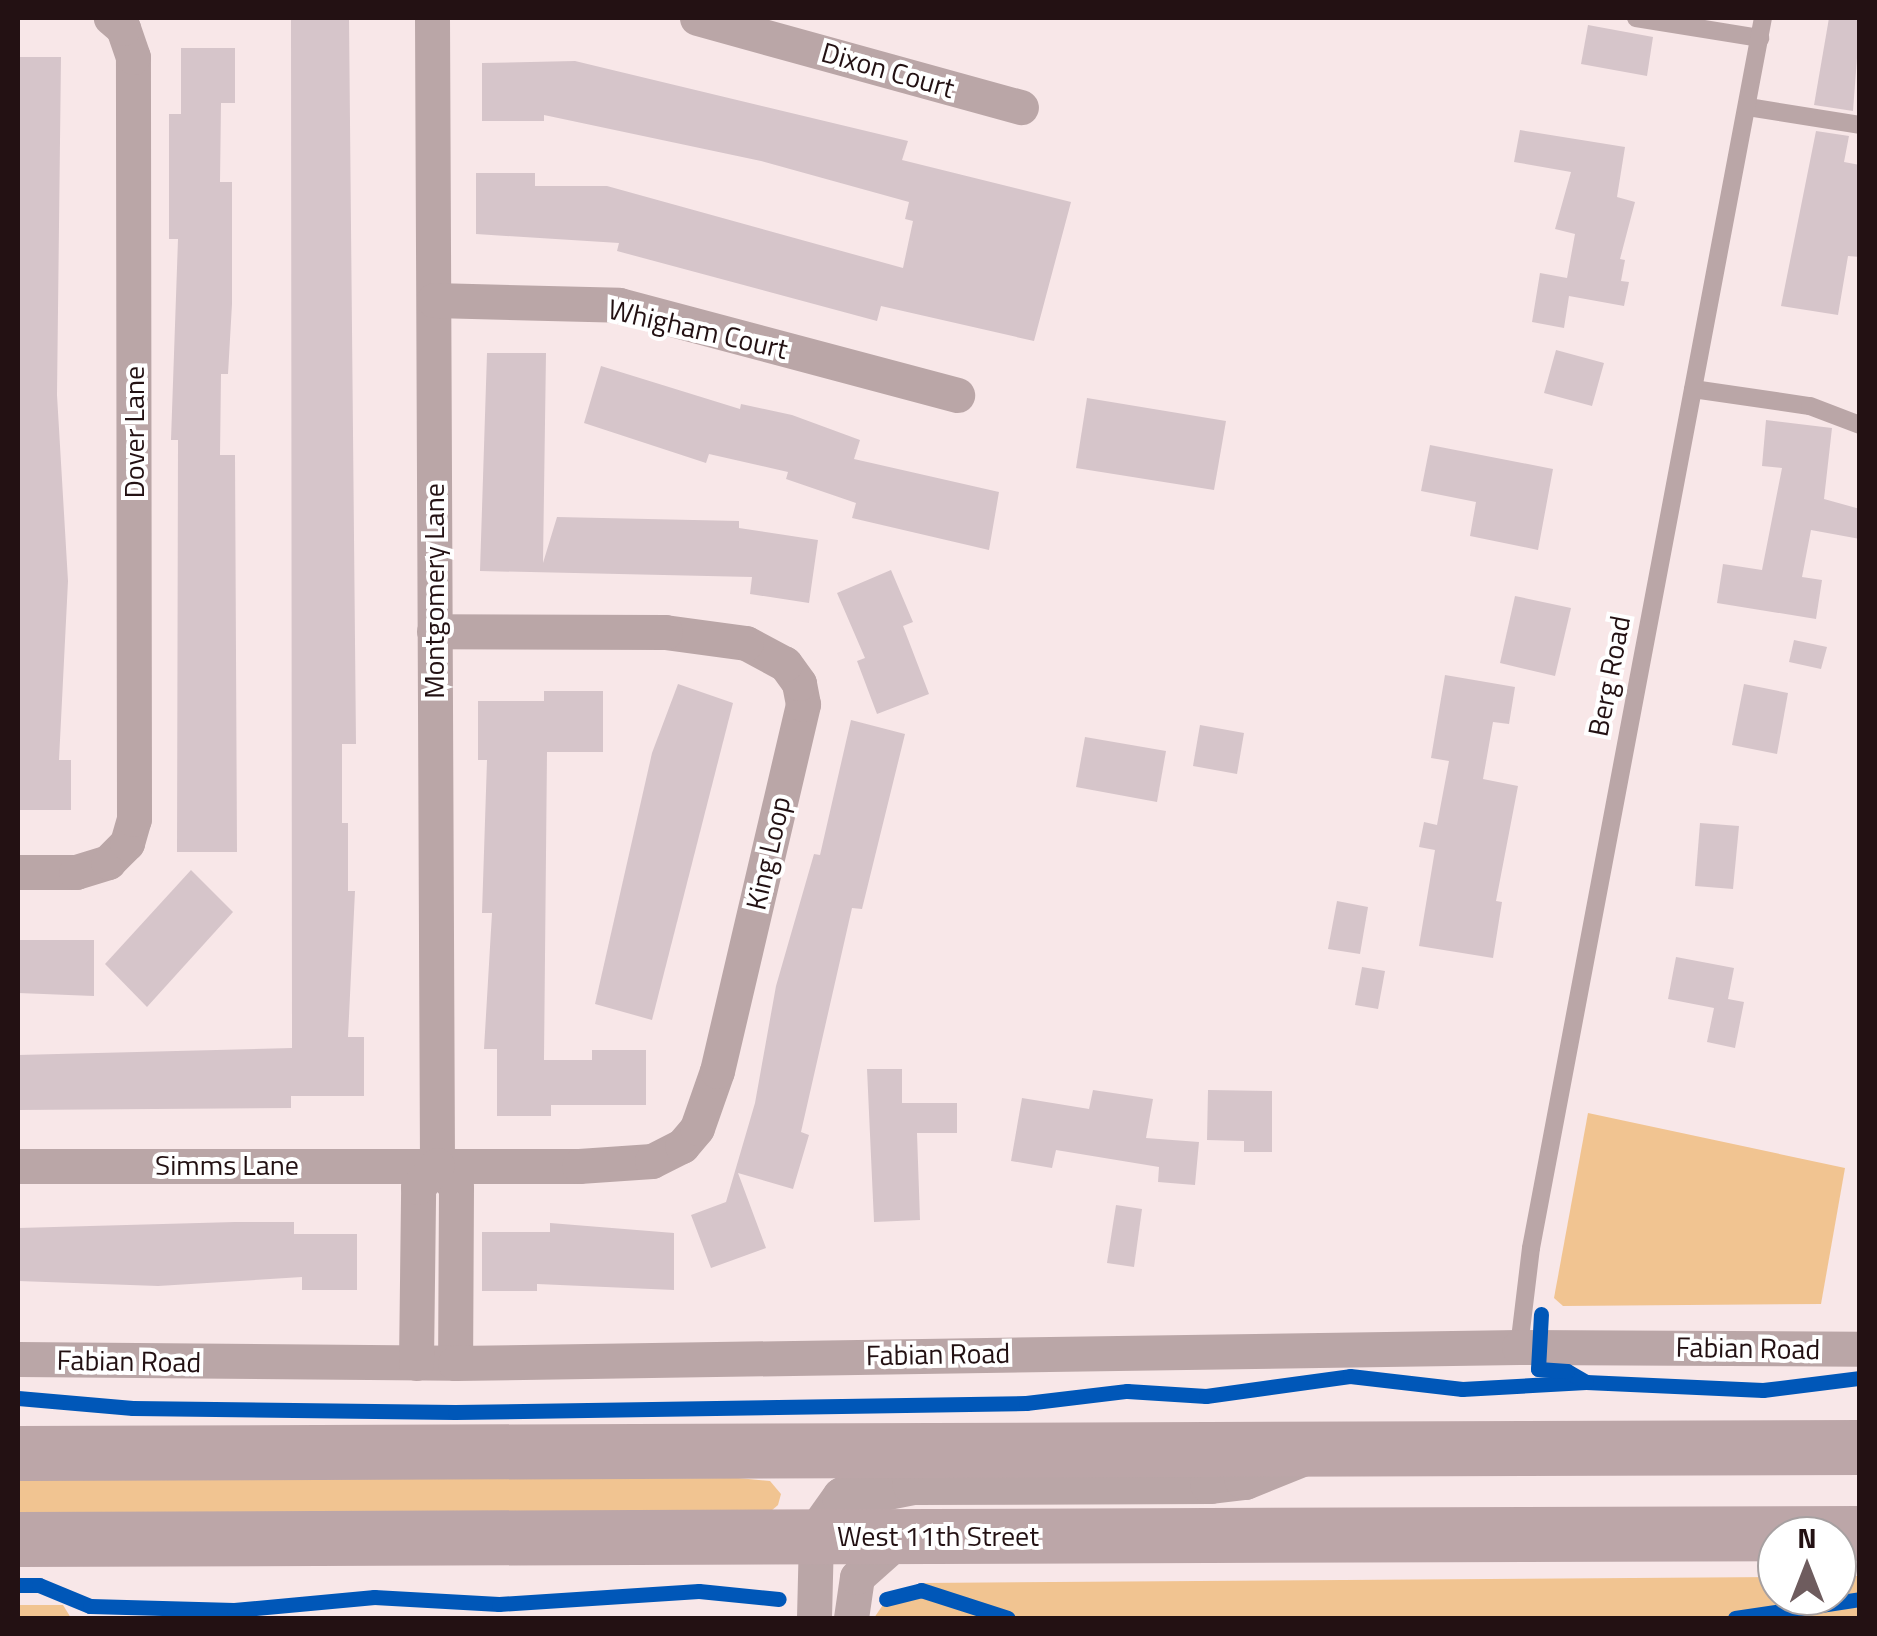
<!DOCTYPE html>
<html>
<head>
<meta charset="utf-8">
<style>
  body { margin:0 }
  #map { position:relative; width:1877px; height:1636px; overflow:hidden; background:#f8e7e8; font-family:"Titillium Web",sans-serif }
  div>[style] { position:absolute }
  .green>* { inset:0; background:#f1c491 }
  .building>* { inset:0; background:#d6c5ca }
  .service>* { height:18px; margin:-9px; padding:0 9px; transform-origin:9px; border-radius:9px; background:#baa6a7 }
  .minor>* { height:35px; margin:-17.5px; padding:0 17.5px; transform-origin:17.5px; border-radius:17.5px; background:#baa6a7 }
  .tertiary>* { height:42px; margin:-21px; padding:0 21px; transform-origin:21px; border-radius:21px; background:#baa6a7 }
  .primary>* { height:55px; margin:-27.5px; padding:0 27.5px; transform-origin:27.5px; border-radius:27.5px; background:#bca6a8 }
  .cycleway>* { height:15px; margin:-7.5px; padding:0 7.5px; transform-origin:7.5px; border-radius:7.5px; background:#0057b8 }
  span { translate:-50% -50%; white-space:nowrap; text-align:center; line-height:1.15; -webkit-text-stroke:8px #fff; paint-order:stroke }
  .street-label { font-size:28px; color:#231113 }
  .frame { position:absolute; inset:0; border:20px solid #231113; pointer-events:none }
  .north { position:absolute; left:1757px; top:1516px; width:100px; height:100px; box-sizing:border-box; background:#fff; border:2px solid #a7a0a1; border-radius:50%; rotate:0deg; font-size:28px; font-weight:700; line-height:40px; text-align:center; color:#231113 }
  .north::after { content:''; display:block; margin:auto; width:35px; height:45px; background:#6e5c5e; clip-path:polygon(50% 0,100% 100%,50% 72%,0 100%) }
</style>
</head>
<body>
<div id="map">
  <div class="green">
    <div style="clip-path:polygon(1588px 1113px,1845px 1168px,1821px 1304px,1563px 1306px,1554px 1298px)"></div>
    <div style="clip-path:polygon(738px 1478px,770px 1481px,781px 1494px,778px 1505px,771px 1511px,18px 1516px,18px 1480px)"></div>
    <div style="clip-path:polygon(1837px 1576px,1859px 1576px,1859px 1618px,874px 1618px,891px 1593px,922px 1583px,1777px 1577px,1777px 1596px,1837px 1596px)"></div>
    <div style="clip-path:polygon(18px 1605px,63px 1605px,71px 1618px,18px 1618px)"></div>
  </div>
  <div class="building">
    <div style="clip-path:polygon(291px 18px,349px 18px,356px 744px,342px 744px,342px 823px,348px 823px,348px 891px,355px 891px,348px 1037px,364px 1037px,364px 1096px,291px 1096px,291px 1108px,18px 1110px,18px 1055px,292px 1048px)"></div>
    <div style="clip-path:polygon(1829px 18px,1860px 18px,1853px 111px,1814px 105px)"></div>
    <div style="clip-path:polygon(1588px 25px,1653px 37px,1647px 76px,1581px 64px)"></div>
    <div style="clip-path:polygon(181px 48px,235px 48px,235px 103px,221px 103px,220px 182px,232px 182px,232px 304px,228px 374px,221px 374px,220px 455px,235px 455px,237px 852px,177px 852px,178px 440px,171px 440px,178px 239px,169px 239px,169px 114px,181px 114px)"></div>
    <div style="clip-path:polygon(18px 57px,61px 57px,57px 395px,68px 581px,59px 760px,71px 760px,71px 810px,18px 810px)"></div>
    <div style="clip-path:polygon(575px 61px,908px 141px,902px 160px,1071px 202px,1034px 341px,881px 306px,877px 321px,617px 251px,619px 243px,476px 234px,476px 173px,535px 173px,535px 186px,607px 186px,903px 268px,913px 221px,905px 219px,909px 202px,761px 161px,544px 115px,544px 121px,482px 121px,482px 63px)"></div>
    <div style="clip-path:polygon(1520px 130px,1625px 147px,1617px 197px,1635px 202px,1620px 259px,1625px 260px,1621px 281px,1629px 282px,1624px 306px,1569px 296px,1564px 328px,1532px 322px,1540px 273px,1567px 278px,1575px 234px,1555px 229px,1571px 172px,1514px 162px)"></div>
    <div style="clip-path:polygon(1816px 131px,1849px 136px,1844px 162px,1860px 165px,1860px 257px,1848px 256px,1838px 315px,1781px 306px)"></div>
    <div style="clip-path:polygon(1556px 350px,1604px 363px,1592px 406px,1544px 393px)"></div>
    <div style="clip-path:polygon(487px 353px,546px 353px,543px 563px,557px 517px,739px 521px,739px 528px,818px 540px,809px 603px,750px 594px,752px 577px,480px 571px)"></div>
    <div style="clip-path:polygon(601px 366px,740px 409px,741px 404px,792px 415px,860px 440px,854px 459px,999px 492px,989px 550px,852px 518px,856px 503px,786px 479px,788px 472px,709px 454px,706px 463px,584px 423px)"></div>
    <div style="clip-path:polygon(1087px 398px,1226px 421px,1214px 490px,1076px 468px)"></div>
    <div style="clip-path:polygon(1766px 420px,1832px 428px,1824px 499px,1860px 509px,1860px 539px,1811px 530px,1802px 577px,1822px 580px,1816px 619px,1717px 603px,1723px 564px,1762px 570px,1782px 468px,1762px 466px)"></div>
    <div style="clip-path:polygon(1430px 445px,1553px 469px,1538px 550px,1470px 536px,1476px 502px,1421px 491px)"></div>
    <div style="clip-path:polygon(891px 570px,913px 622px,903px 626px,929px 694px,877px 714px,857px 661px,865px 658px,837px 593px)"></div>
    <div style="clip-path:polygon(1515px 596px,1571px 608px,1555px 676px,1500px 663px)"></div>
    <div style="clip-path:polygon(1794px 640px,1827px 647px,1821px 669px,1789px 662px)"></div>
    <div style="clip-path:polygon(1445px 675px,1515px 687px,1509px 724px,1493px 722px,1483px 779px,1518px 786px,1496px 901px,1502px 902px,1493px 958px,1419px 946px,1435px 850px,1419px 847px,1424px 822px,1437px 825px,1449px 761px,1431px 758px)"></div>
    <div style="clip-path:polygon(678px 684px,733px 703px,652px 1020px,595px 1004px,652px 753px)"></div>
    <div style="clip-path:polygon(1744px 684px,1788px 693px,1777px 754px,1732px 745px)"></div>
    <div style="clip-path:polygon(544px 691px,603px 691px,603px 752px,547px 752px,544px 1060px,592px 1060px,592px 1050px,646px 1050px,646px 1105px,551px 1105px,551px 1116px,497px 1116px,497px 1049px,484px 1049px,492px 913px,482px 913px,487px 760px,478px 760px,478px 701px,544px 701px)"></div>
    <div style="clip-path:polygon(851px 720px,905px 734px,862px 909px,852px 908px,801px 1132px,809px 1135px,793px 1189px,738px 1173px,766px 1248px,711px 1268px,691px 1215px,726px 1202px,755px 1103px,776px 986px,814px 854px,820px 855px)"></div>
    <div style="clip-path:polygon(1200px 725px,1244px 733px,1237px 774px,1193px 766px)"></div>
    <div style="clip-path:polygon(1085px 737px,1166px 751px,1157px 802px,1076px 787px)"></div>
    <div style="clip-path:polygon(1700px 823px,1739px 826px,1733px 889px,1695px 886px)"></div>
    <div style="clip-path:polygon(191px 870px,233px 912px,147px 1007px,105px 964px)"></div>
    <div style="clip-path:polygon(1337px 901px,1368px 907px,1360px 954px,1328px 949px)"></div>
    <div style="clip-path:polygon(18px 940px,94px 940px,94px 996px,18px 993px)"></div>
    <div style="clip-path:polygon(1676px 957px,1734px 968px,1728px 999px,1744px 1002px,1735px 1048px,1707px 1042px,1714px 1008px,1668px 999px)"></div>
    <div style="clip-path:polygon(1362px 967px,1385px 971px,1378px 1009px,1355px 1005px)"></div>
    <div style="clip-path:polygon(867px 1069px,902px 1069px,902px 1103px,957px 1103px,957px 1133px,917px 1133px,920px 1220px,874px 1222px)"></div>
    <div style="clip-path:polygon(1093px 1090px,1153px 1099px,1146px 1138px,1199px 1142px,1195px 1185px,1158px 1182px,1159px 1167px,1056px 1150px,1052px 1168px,1011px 1161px,1022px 1098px,1089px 1109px)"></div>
    <div style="clip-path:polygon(1208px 1090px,1272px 1091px,1272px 1152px,1244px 1152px,1244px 1141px,1207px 1140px)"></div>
    <div style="clip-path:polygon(1116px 1205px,1142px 1209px,1134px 1267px,1107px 1263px)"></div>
    <div style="clip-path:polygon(235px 1222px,294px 1222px,294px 1234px,357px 1234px,357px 1290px,302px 1290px,302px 1277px,158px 1286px,18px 1281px,18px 1228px)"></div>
    <div style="clip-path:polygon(550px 1223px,674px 1233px,674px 1290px,537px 1284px,537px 1291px,482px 1291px,482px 1232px,550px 1232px)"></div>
  </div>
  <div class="service">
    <div style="left:1636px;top:18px;width:126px;rotate:9.2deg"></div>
    <div style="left:1748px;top:107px;width:113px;rotate:9.1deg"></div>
    <div style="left:1693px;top:389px;width:118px;rotate:8.3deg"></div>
    <div style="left:1810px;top:406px;width:53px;rotate:20.8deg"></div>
    <div style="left:1519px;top:1347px;width:100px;rotate:-83.1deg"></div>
    <div style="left:1531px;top:1248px;width:1252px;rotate:-79.32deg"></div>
  </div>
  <div class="minor">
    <div style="left:432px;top:18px;width:1147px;rotate:89.75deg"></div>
    <div style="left:437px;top:1165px;width:29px;rotate:49deg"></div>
    <div style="left:456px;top:1187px;width:176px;rotate:90.3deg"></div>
    <div style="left:697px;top:18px;width:336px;rotate:15.4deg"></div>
    <div style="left:434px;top:300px;width:185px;rotate:1.5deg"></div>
    <div style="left:619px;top:305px;width:350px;rotate:14.9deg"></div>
    <div style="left:18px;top:872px;width:58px"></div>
    <div style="left:76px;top:872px;width:34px;rotate:-17deg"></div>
    <div style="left:108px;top:862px;width:27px;rotate:-45deg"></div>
    <div style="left:127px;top:843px;width:25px;rotate:-74deg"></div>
    <div style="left:134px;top:819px;width:762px;rotate:-90.08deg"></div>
    <div style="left:133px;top:57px;width:31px;rotate:-109deg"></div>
    <div style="left:123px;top:28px;width:16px;rotate:-140deg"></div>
    <div style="left:18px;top:1166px;width:561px"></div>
    <div style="left:579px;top:1166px;width:73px;rotate:-3.9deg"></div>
    <div style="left:652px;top:1161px;width:34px;rotate:-27deg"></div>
    <div style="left:682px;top:1146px;width:23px;rotate:-50deg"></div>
    <div style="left:697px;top:1128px;width:60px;rotate:-70.7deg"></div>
    <div style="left:717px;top:1071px;width:377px;rotate:-76.8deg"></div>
    <div style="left:803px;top:704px;width:21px;rotate:-101deg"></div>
    <div style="left:799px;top:683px;width:24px;rotate:-126deg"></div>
    <div style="left:785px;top:664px;width:44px;rotate:-151.7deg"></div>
    <div style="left:746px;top:643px;width:82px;rotate:-172.3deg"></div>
    <div style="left:665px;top:632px;width:231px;rotate:-179.8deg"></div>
    <div style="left:18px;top:1359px;width:437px;rotate:0.5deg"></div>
    <div style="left:455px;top:1363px;width:1064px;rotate:-0.86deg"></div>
    <div style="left:1519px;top:1347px;width:341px;rotate:0.3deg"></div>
    <div style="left:416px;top:1363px;width:176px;rotate:-89.3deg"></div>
    <div style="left:418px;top:1187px;width:29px;rotate:-49deg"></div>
    <div style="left:814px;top:1618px;width:82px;rotate:-88.6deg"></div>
    <div style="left:851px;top:1618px;width:41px;rotate:-81.7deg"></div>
    <div style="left:857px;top:1577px;width:62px;rotate:-41.7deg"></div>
  </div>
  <div class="tertiary">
    <div style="left:816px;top:1536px;width:47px;rotate:-54.6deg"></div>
    <div style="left:843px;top:1498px;width:71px;rotate:-11.3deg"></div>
    <div style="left:913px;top:1484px;width:298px;rotate:-0.2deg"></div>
    <div style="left:1211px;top:1483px;width:34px;rotate:-7deg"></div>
    <div style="left:1245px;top:1479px;width:64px;rotate:-22.1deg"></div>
  </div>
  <div class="primary">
    <div style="left:18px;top:1453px;width:1842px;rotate:-0.19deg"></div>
    <div style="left:18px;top:1539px;width:1842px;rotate:-0.19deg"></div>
  </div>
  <div class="cycleway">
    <div style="left:1586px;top:1382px;width:177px;rotate:2.6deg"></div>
    <div style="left:1763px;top:1390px;width:98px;rotate:-7.1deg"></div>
    <div style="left:18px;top:1398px;width:115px;rotate:5deg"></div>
    <div style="left:133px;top:1408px;width:322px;rotate:0.7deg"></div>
    <div style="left:455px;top:1412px;width:571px;rotate:-0.9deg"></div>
    <div style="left:1026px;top:1403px;width:102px;rotate:-6.8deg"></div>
    <div style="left:1127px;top:1391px;width:79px;rotate:3.6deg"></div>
    <div style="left:1206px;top:1396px;width:145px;rotate:-7.9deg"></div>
    <div style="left:1350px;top:1376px;width:113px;rotate:6.6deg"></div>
    <div style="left:1462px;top:1389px;width:124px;rotate:-3.2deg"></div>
    <div style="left:1586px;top:1382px;width:22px;rotate:-150deg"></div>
    <div style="left:1567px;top:1371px;width:29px;rotate:-176deg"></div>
    <div style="left:1538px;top:1369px;width:55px;rotate:-86.9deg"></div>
    <div style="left:18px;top:1585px;width:21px"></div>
    <div style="left:39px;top:1585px;width:55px;rotate:22.4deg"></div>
    <div style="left:90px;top:1606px;width:144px;rotate:1.6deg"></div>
    <div style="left:234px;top:1610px;width:141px;rotate:-5.3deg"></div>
    <div style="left:374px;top:1597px;width:125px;rotate:3.2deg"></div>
    <div style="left:499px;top:1604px;width:200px;rotate:-3.7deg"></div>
    <div style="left:699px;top:1591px;width:80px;rotate:5.7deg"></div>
    <div style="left:886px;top:1599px;width:36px;rotate:-14deg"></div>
    <div style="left:921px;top:1590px;width:91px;rotate:17.8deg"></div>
    <div style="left:1735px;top:1618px;width:126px;rotate:-8.6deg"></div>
  </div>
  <div class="street-label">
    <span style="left:888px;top:70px;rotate:16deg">Dixon Court</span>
    <span style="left:698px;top:329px;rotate:13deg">Whigham Court</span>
    <span style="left:134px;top:432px;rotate:-90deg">Dover Lane</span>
    <span style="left:434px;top:591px;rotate:-90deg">Montgomery Lane</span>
    <span style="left:1609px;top:676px;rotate:-79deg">Berg Road</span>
    <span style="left:768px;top:853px;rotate:-77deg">King Loop</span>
    <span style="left:227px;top:1165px">Simms Lane</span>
    <span style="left:1748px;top:1348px;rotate:1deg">Fabian Road</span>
    <span style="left:938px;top:1354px;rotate:-1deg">Fabian Road</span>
    <span style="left:129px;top:1361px;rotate:1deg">Fabian Road</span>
    <span style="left:938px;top:1536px">West 11th Street</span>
  </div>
  <div class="frame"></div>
  <div class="north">N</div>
</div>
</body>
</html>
